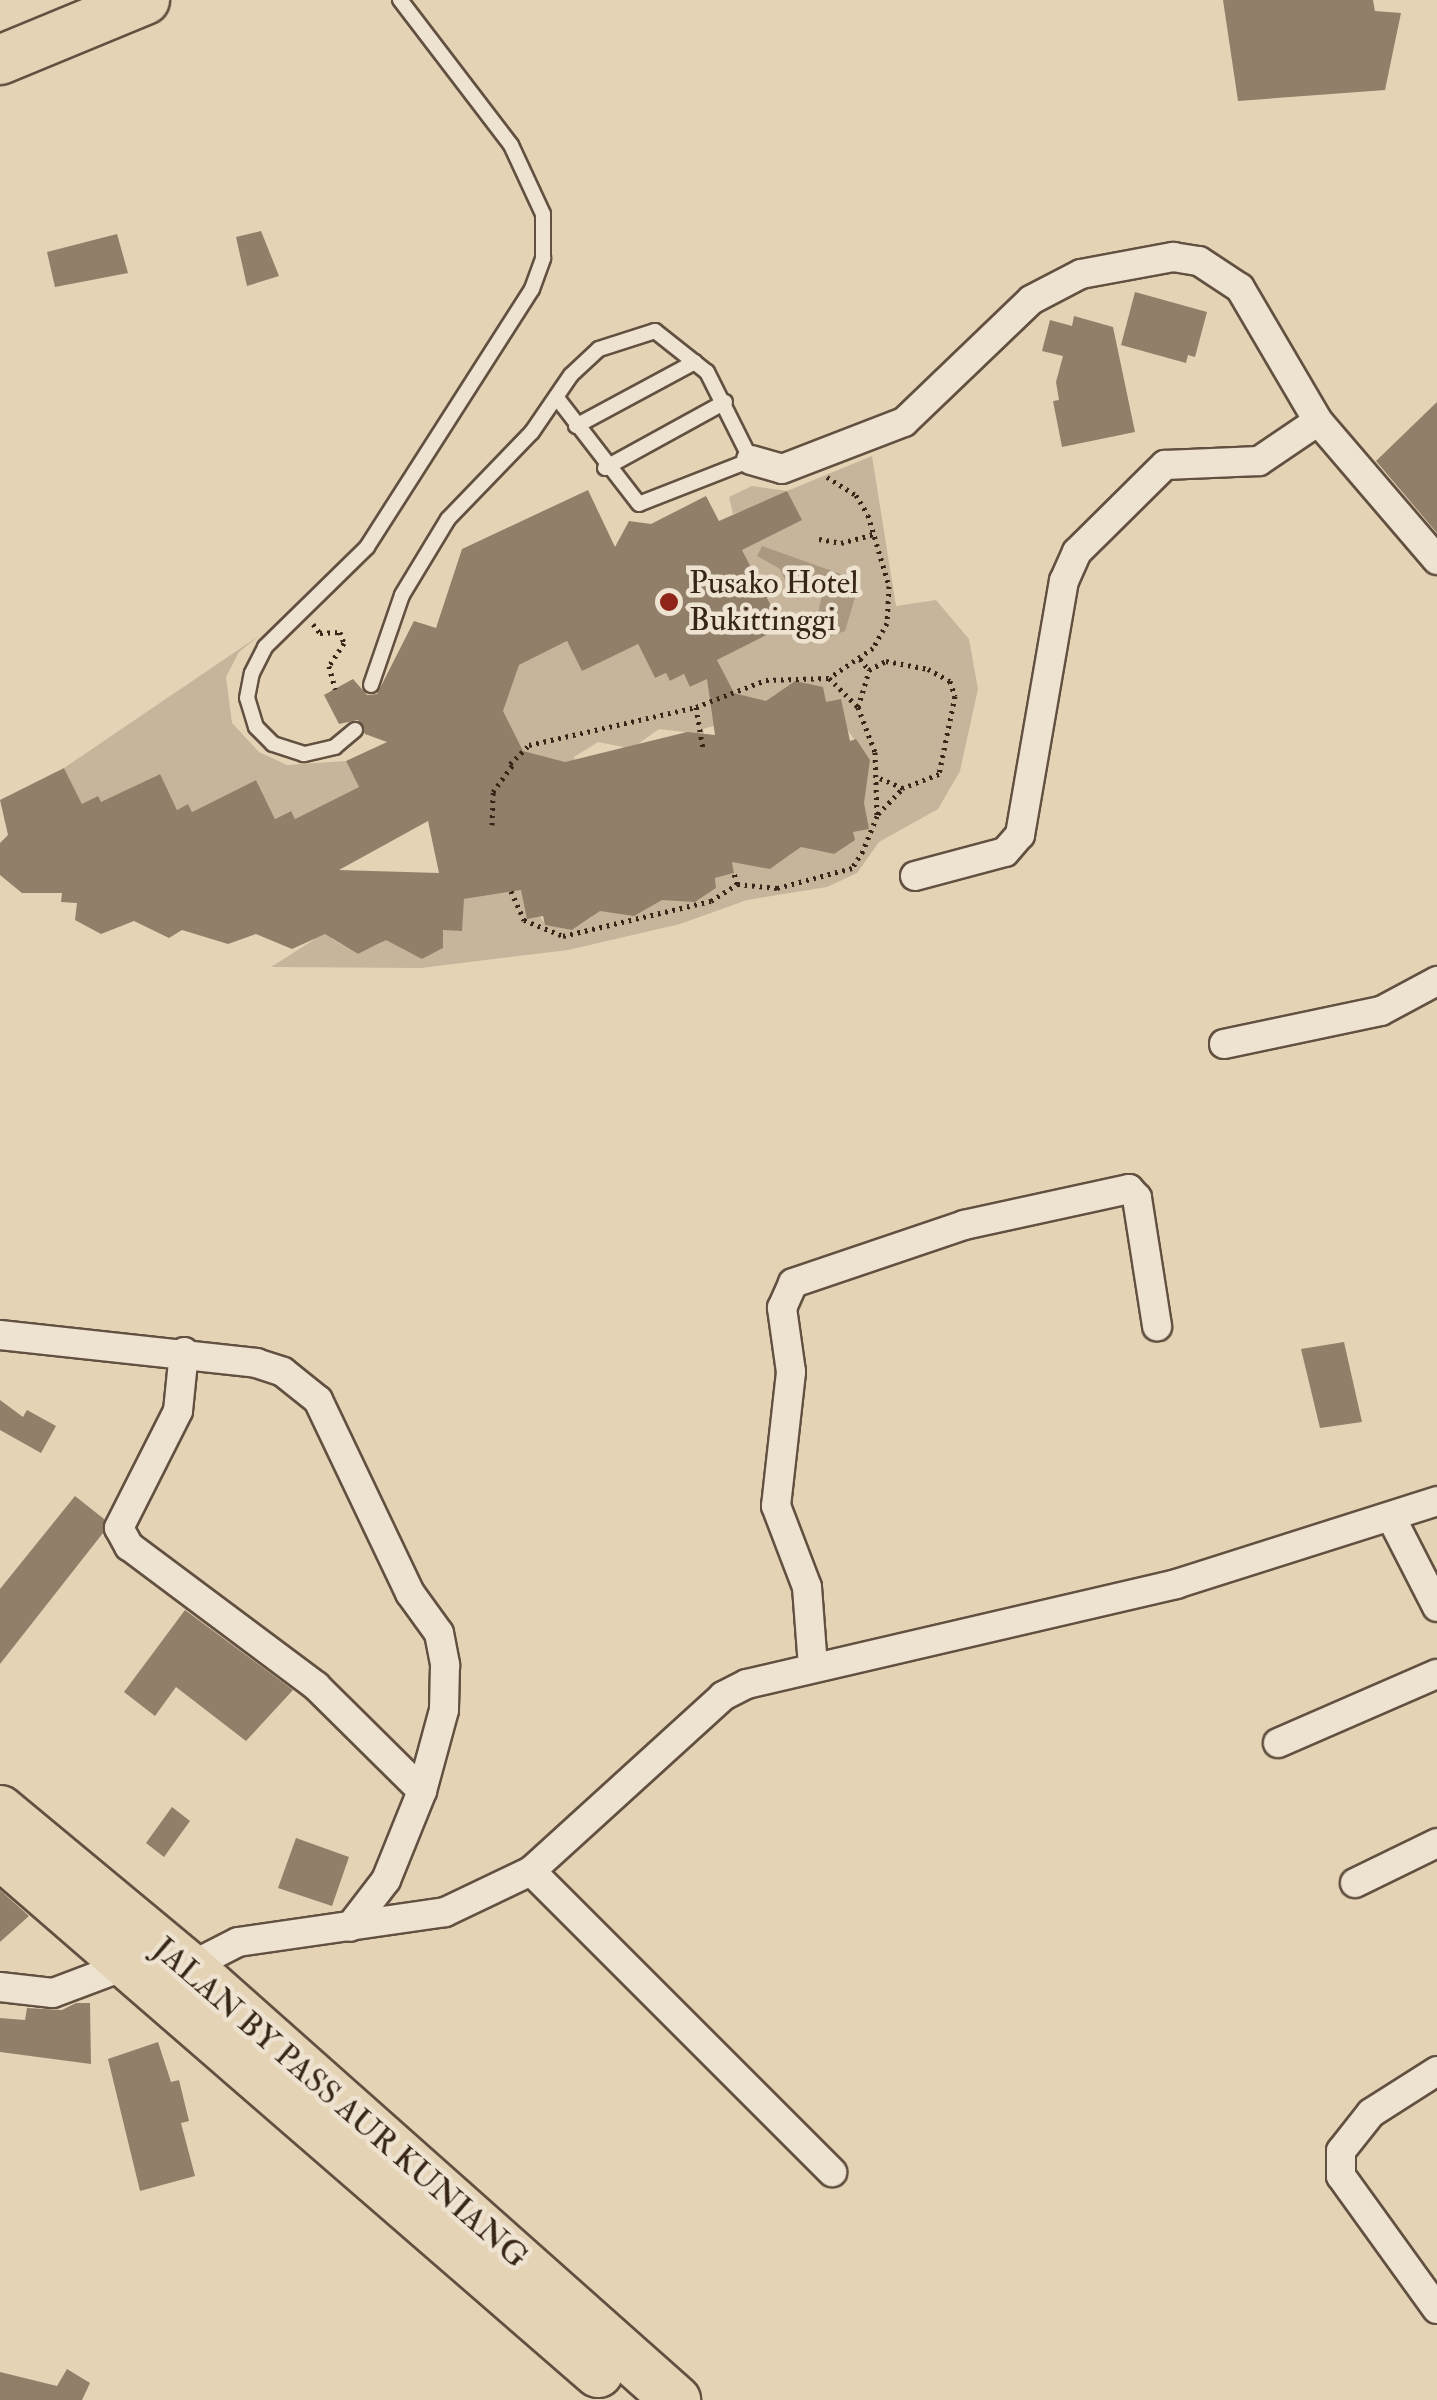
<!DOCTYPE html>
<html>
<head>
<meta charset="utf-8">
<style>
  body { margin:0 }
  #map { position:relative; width:1437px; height:2400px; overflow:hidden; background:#e5d3b6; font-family:"IM FELL Double Pica",serif }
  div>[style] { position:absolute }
  .green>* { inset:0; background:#c7b59b }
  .water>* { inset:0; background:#aa9880 }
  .building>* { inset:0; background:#917f6a }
  .path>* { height:5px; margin-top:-2.5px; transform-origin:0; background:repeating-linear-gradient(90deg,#372518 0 2.5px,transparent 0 7.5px) }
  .roads { filter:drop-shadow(2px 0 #625040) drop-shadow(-2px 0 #625040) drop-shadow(0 2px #625040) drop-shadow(0 -2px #625040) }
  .service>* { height:14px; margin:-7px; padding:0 7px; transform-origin:7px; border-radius:7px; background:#eee2d0 }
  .minor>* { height:28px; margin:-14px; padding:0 14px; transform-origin:14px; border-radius:14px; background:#eee2d0 }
  .trunk>* { height:48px; margin:-24px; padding:0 24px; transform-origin:24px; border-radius:24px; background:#e5d3b6 }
  .dots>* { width:28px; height:28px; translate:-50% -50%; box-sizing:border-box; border:5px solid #eee2d0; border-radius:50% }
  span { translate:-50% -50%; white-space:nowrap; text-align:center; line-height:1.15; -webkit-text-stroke:9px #eee2d0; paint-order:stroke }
  .poi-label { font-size:32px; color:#372518 }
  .left { translate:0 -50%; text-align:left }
  .street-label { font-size:32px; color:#372518 }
</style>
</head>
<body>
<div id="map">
  <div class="green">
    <div style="clip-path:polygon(872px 456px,896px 606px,936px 600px,969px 639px,978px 689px,960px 771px,938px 809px,879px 842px,857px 873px,827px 887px,747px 900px,680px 924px,568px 950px,421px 968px,271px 967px,315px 939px,316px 921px,333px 921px,332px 939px,358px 954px,381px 943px,382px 928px,422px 959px,443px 948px,443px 930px,464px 899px,521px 890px,546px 925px,572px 930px,592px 917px,590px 907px,654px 892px,695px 902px,716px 888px,715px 878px,734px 873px,731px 859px,770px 869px,793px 853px,790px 841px,808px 838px,810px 849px,834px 854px,853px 832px,870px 760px,826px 702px,795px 681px,773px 696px,777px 712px,762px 715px,758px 699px,737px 694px,717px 725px,703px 729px,707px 748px,690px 752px,685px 732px,659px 729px,638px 744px,641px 760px,626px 762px,623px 747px,598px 742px,574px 757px,578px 773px,512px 770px,499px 721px,519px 665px,567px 641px,583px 671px,622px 613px,655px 678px,666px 673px,670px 681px,684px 674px,691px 687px,722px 671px,717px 660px,781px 627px,742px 550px,759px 505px,733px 514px,729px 497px,752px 486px,787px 491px)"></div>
    <div style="clip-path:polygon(260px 635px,239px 652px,226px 677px,232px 723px,259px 752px,287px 765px,346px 761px,359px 787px,295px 819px,290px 811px,275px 819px,256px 780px,192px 812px,188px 804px,177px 810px,159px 774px,101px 803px,82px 804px,64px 768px)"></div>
  </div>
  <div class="water">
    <div style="clip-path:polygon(762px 546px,860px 581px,845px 631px,811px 643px,822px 595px,792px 596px,780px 569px,757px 556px)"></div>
  </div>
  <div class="building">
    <div style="clip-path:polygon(1223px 0,1373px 0,1375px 11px,1401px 13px,1385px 90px,1238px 101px)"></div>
    <div style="clip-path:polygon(261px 231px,279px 276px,247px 286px,236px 237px)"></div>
    <div style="clip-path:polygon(117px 234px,128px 273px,55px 287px,47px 252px)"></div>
    <div style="clip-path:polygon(1135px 292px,1207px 312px,1195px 357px,1188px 355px,1186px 363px,1121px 345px)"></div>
    <div style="clip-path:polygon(1074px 316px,1113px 327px,1135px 432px,1062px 447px,1053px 401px,1059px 400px,1056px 382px,1063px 356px,1042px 351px,1050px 320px,1072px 326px)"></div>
    <div style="clip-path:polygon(1437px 402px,1437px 533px,1376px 461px)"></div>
    <div style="clip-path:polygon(evenodd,588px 490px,615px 547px,629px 521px,651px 524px,706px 496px,719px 521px,787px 491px,802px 520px,742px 550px,782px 627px,717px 660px,734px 693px,766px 701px,795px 681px,823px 687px,826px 702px,841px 699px,850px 741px,856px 739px,870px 760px,864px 803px,869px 829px,853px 832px,855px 840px,834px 854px,801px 847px,770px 869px,732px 862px,734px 873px,715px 878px,716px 888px,695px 902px,662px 900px,634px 916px,600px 911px,572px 930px,545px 925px,543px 916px,527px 919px,521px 890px,464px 899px,462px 931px,443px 930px,443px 948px,422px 959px,386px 940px,358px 954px,325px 934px,292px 949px,256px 934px,228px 944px,182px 930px,169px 938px,134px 921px,101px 934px,75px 920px,77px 903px,61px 902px,62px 893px,22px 893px,0 875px,0 843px,8px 835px,0 800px,64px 768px,82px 804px,98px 796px,101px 802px,160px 774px,177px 810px,188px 804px,192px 812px,256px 780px,275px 819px,291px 811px,295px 819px,359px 787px,346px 761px,387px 742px,365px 734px,358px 720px,339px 724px,324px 695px,353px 679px,367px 695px,377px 694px,414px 621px,436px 628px,462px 549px,588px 490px,567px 641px,582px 671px,638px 644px,655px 678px,666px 673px,670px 681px,684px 674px,690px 687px,707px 679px,715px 735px,687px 732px,565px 762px,523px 751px,503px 711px,519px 665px,567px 641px,588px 490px,428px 821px,439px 873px,339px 870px,428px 821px)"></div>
    <div style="clip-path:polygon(1344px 1342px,1362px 1422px,1320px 1428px,1301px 1349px)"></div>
    <div style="clip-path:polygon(0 1400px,23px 1417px,27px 1410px,56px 1426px,41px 1453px,0 1430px)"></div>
    <div style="clip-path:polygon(75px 1496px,104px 1519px,103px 1533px,0 1664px,0 1589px)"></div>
    <div style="clip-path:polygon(185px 1610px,293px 1690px,246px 1741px,176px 1687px,155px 1716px,124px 1692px)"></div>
    <div style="clip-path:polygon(172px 1807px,190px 1821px,164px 1857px,146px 1843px)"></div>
    <div style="clip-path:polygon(296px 1838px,349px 1857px,332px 1906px,278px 1888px)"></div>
    <div style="clip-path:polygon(0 1890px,29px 1916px,0 1942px)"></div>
    <div style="clip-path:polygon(76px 2003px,90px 2003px,91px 2064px,0 2052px,0 2018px,25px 2020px,27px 2008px,62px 2010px)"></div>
    <div style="clip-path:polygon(158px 2042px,171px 2082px,179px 2080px,189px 2121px,181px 2123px,195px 2176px,140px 2191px,108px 2059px)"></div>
    <div style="clip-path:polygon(67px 2369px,90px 2383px,82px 2400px,0 2400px,0 2372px,57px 2386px)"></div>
  </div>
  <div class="path">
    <div style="left:827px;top:477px;width:34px;rotate:32deg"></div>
    <div style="left:856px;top:495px;width:23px;rotate:59deg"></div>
    <div style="left:868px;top:515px;width:74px;rotate:73.5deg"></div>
    <div style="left:889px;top:586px;width:37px;rotate:93deg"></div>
    <div style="left:887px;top:623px;width:29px;rotate:119deg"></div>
    <div style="left:873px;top:648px;width:53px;rotate:145.7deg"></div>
    <div style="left:819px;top:539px;width:22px;rotate:10deg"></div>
    <div style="left:841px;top:543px;width:34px;rotate:-15deg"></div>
    <div style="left:313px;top:624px;width:11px;rotate:52deg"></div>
    <div style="left:320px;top:633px;width:20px;rotate:-3deg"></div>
    <div style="left:340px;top:632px;width:12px;rotate:70deg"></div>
    <div style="left:344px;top:643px;width:27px;rotate:123deg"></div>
    <div style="left:329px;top:666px;width:24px;rotate:75deg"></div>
    <div style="left:860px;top:659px;width:14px;rotate:51deg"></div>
    <div style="left:869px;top:670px;width:19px;rotate:-28deg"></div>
    <div style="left:886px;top:661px;width:43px;rotate:10.8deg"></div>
    <div style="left:928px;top:669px;width:25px;rotate:29deg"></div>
    <div style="left:950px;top:681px;width:16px;rotate:72deg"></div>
    <div style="left:955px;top:696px;width:80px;rotate:101.6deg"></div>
    <div style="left:939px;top:774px;width:39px;rotate:159deg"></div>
    <div style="left:903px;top:788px;width:28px;rotate:-157deg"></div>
    <div style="left:696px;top:707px;width:43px;rotate:80.5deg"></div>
    <div style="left:858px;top:707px;width:39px;rotate:-73deg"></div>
    <div style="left:510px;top:764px;width:27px;rotate:-45deg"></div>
    <div style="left:529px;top:745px;width:171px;rotate:-12.8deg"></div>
    <div style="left:696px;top:707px;width:75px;rotate:-21.1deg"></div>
    <div style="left:766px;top:680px;width:63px;rotate:-1.8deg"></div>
    <div style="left:829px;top:678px;width:41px;rotate:45deg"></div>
    <div style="left:858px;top:707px;width:48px;rotate:69.3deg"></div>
    <div style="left:875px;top:752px;width:64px;rotate:88.2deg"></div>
    <div style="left:877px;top:816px;width:38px;rotate:112deg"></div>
    <div style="left:863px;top:851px;width:20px;rotate:123deg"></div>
    <div style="left:852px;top:868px;width:78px;rotate:165.1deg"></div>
    <div style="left:777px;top:888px;width:40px;rotate:-174.3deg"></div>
    <div style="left:737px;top:884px;width:11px;rotate:-105deg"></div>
    <div style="left:878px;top:814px;width:36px;rotate:-46deg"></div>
    <div style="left:492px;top:825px;width:33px;rotate:-88deg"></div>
    <div style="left:493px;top:792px;width:37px;rotate:-54deg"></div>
    <div style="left:511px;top:891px;width:32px;rotate:66deg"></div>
    <div style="left:524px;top:920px;width:42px;rotate:22.3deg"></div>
    <div style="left:563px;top:936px;width:152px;rotate:-13.3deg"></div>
    <div style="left:711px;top:901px;width:31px;rotate:-33deg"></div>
  </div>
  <div class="roads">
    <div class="service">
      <div style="left:576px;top:426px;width:135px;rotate:-28.3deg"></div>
      <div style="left:605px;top:468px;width:137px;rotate:-28.8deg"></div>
      <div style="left:371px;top:685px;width:95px;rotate:-71deg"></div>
      <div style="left:402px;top:595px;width:89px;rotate:-58.8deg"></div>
      <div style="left:448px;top:519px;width:121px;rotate:-46deg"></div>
      <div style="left:532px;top:432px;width:69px;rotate:-55.6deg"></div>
      <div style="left:571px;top:375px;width:38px;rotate:-43deg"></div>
      <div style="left:599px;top:349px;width:59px;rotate:-17.8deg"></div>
      <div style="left:655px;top:331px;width:66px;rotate:38.3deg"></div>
      <div style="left:707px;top:372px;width:98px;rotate:63.4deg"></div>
      <div style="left:751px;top:460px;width:120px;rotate:158.6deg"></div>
      <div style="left:639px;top:504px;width:134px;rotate:-127.7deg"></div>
      <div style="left:355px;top:730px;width:26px;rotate:140deg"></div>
      <div style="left:335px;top:747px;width:32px;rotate:167deg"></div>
      <div style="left:304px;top:754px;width:33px;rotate:-162deg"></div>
      <div style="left:273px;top:744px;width:24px;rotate:-135deg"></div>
      <div style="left:256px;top:727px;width:30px;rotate:-107deg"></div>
      <div style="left:247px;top:698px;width:25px;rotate:-79deg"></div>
      <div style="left:252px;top:673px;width:29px;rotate:-63deg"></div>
      <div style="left:265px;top:647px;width:143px;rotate:-44.4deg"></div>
      <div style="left:367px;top:547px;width:306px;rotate:-57.4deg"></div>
      <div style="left:532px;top:289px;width:33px;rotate:-70deg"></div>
      <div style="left:543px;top:258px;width:44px;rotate:-90deg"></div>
      <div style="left:543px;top:214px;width:76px;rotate:-114.9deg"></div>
      <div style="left:511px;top:145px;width:183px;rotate:-127.4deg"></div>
    </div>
    <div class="minor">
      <div style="left:751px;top:460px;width:32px;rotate:16deg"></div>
      <div style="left:782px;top:469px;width:131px;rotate:-21.1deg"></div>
      <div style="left:904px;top:422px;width:176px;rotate:-43.8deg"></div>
      <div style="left:1031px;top:300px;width:56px;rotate:-27.5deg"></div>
      <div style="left:1081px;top:274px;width:94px;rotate:-10.5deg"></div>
      <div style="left:1173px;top:257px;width:26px;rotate:9deg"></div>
      <div style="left:1199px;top:261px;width:49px;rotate:33.4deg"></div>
      <div style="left:1240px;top:288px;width:154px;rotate:59.6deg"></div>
      <div style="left:1318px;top:421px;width:183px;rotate:49.4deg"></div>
      <div style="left:915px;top:876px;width:93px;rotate:-14.9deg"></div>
      <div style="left:1005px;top:852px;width:23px;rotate:-49deg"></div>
      <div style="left:1020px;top:835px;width:258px;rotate:-80.2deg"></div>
      <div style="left:1064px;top:581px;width:32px;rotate:-66deg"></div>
      <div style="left:1077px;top:552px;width:124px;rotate:-44.7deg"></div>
      <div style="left:1165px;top:465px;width:94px;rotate:-2.4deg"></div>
      <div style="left:1259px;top:461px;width:71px;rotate:-34.1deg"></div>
      <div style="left:1224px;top:1044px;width:160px;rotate:-11.9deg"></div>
      <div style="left:1381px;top:1011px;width:64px;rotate:-28.2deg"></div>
      <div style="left:0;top:1335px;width:258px;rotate:6.2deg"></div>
      <div style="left:256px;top:1363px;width:28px;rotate:18deg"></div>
      <div style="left:283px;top:1372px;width:45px;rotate:38.7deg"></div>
      <div style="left:318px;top:1400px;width:214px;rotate:64.5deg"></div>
      <div style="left:410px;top:1593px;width:49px;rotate:54.1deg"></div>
      <div style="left:439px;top:1633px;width:33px;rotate:79deg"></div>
      <div style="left:445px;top:1665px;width:45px;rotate:91.3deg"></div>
      <div style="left:444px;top:1710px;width:84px;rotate:105.2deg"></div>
      <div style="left:422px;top:1791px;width:96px;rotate:112deg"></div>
      <div style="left:386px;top:1880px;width:59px;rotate:127.5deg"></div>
      <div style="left:184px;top:1352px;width:59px;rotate:95.8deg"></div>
      <div style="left:178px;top:1411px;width:131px;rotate:116.8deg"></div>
      <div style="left:119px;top:1528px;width:21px;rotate:61deg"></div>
      <div style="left:129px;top:1546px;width:234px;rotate:36.8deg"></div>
      <div style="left:316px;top:1686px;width:149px;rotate:44.7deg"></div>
      <div style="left:1391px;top:1517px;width:101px;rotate:62.9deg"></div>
      <div style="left:813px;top:1667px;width:80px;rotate:-94.3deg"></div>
      <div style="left:807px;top:1587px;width:87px;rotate:-110.9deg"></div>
      <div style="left:776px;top:1506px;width:135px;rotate:-83.6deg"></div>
      <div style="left:791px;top:1372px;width:65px;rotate:-98deg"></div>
      <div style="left:782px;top:1308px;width:27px;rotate:-66deg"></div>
      <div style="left:793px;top:1283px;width:181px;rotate:-18.7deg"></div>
      <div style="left:964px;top:1225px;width:169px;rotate:-12.3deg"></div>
      <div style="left:1129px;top:1189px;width:12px;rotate:48deg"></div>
      <div style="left:1137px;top:1198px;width:130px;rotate:81.1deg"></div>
      <div style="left:1278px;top:1743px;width:173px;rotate:-23.5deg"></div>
      <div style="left:531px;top:1871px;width:426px;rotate:45deg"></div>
      <div style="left:1355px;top:1883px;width:91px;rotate:-26deg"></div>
      <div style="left:189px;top:1967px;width:55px;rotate:-27deg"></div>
      <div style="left:238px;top:1942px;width:209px;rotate:-8.2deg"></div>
      <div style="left:445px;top:1912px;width:95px;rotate:-25.5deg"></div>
      <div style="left:531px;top:1871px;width:260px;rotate:-42.3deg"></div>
      <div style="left:723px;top:1696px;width:27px;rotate:-27deg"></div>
      <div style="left:747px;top:1684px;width:441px;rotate:-13.1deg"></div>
      <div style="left:1176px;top:1584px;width:274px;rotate:-17.6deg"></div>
      <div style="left:0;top:1987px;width:53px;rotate:6.5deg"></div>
      <div style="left:53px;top:1993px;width:79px;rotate:-20.7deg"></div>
      <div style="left:1437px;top:2071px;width:78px;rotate:147.5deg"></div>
      <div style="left:1371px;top:2113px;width:48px;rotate:128.3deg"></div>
      <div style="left:1341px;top:2151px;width:25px;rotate:90deg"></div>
      <div style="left:1341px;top:2176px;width:164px;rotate:54.2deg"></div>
    </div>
    <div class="trunk">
      <div style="left:0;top:60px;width:157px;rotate:-22.5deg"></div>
      <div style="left:0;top:1810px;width:246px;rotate:39.7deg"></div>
      <div style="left:189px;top:1967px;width:652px;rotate:41.64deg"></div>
      <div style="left:0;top:1854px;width:792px;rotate:40.95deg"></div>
    </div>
  </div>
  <div class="dots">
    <div style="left:669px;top:602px;background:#8f2418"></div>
  </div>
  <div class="poi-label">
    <span class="left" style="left:689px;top:602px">Pusako Hotel<br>Bukittinggi</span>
  </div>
  <div class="street-label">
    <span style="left:340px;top:2103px;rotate:41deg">JALAN BY PASS AUR KUNIANG</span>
  </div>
</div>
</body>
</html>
